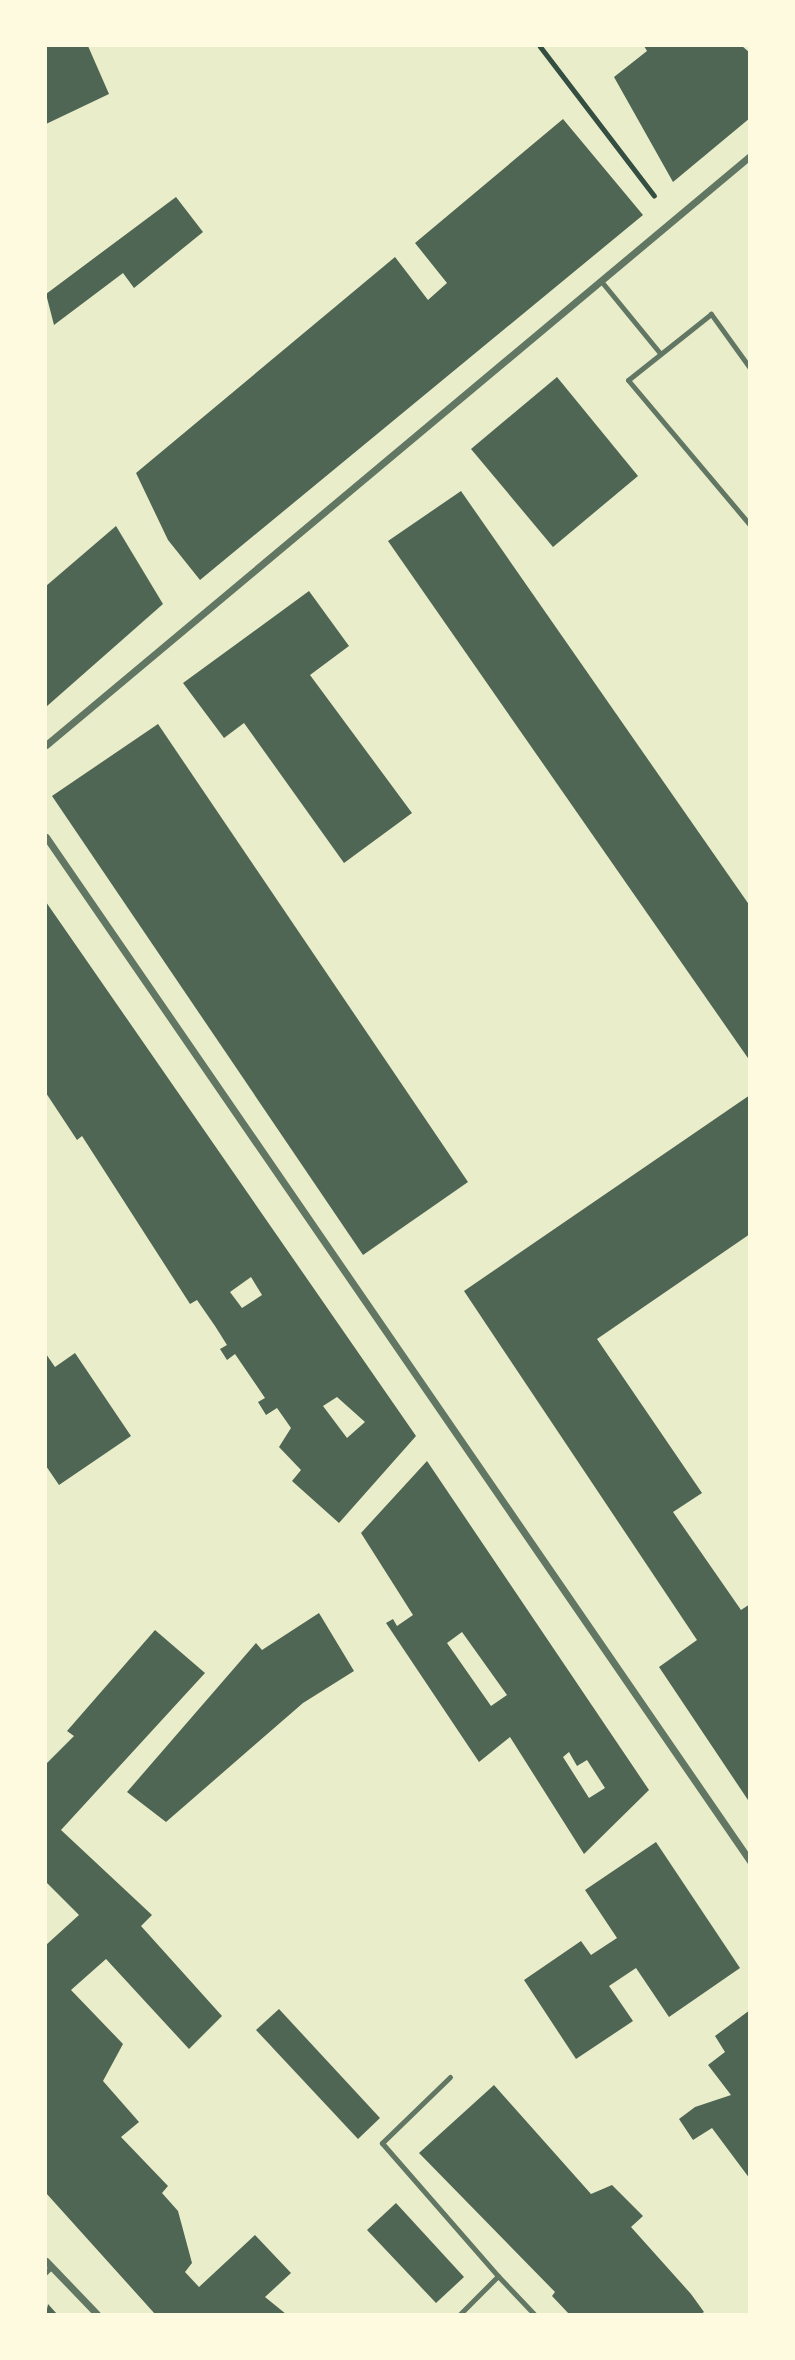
<!DOCTYPE html>
<html>
<head>
<meta charset="utf-8">
<style>
  body { margin:0 }
  #map { position:relative; width:795px; height:2360px; overflow:hidden; background:#e9edc9; font-family:"Playfair Display",serif }
  div>[style] { position:absolute }
  .building>* { inset:0; background:#4f6655 }
  .path>* { height:4.5px; margin:-2.25px; padding:0 2.25px; transform-origin:2.25px; border-radius:2.25px; background:#344e41 }
  .service>* { height:5px; margin:-2.5px; padding:0 2.5px; transform-origin:2.5px; border-radius:2.5px; background:#617663 }
  .minor>* { height:7px; margin:-3.5px; padding:0 3.5px; transform-origin:3.5px; border-radius:3.5px; background:#617663 }
  span { translate:-50% -50%; white-space:nowrap; text-align:center; line-height:1.15; -webkit-text-stroke:7px #fefae0; paint-order:stroke }
  .frame { position:absolute; inset:0; border:47px solid #fefae0; pointer-events:none }
</style>
</head>
<body>
<div id="map">
  <div class="building">
    <div style="clip-path:polygon(46px 46px,88px 46px,109px 94px,46px 124px)"></div>
    <div style="clip-path:polygon(644px 46px,742px 46px,750px 53px,750px 118px,673px 182px,614px 77px,647px 51px)"></div>
    <div style="clip-path:polygon(563px 119px,643px 215px,200px 580px,168px 540px,136px 473px,395px 257px,428px 300px,447px 283px,415px 243px)"></div>
    <div style="clip-path:polygon(176px 197px,203px 232px,134px 288px,123px 273px,54px 325px,46px 294px)"></div>
    <div style="clip-path:polygon(557px 377px,638px 476px,553px 547px,471px 449px)"></div>
    <div style="clip-path:polygon(461px 491px,750px 906px,750px 1061px,388px 541px)"></div>
    <div style="clip-path:polygon(116px 526px,163px 604px,46px 707px,46px 586px)"></div>
    <div style="clip-path:polygon(309px 591px,349px 646px,310px 675px,412px 813px,344px 863px,244px 723px,224px 738px,183px 683px)"></div>
    <div style="clip-path:polygon(158px 724px,468px 1182px,363px 1255px,52px 796px)"></div>
    <div style="clip-path:polygon(evenodd,46px 902px,416px 1436px,339px 1523px,292px 1481px,301px 1470px,279px 1447px,291px 1428px,277px 1408px,266px 1415px,258px 1402px,265px 1398px,235px 1354px,227px 1360px,220px 1349px,227px 1345px,215px 1326px,197px 1300px,190px 1304px,82px 1136px,77px 1140px,46px 1093px,46px 902px,251px 1277px,262px 1295px,242px 1308px,230px 1292px,251px 1277px,46px 902px,337px 1397px,365px 1422px,347px 1438px,323px 1406px,337px 1397px)"></div>
    <div style="clip-path:polygon(750px 1095px,750px 1234px,597px 1339px,702px 1493px,673px 1512px,741px 1610px,750px 1604px,750px 1803px,659px 1667px,697px 1640px,464px 1291px)"></div>
    <div style="clip-path:polygon(75px 1353px,131px 1436px,59px 1485px,46px 1466px,46px 1354px,55px 1367px)"></div>
    <div style="clip-path:polygon(evenodd,427px 1461px,649px 1790px,584px 1854px,510px 1737px,479px 1762px,386px 1623px,393px 1619px,397px 1626px,413px 1615px,361px 1533px,427px 1461px,462px 1632px,507px 1695px,491px 1706px,447px 1643px,462px 1632px,427px 1461px,569px 1752px,577px 1766px,587px 1760px,605px 1788px,589px 1798px,563px 1757px,569px 1752px)"></div>
    <div style="clip-path:polygon(319px 1613px,354px 1671px,303px 1703px,166px 1822px,127px 1792px,256px 1643px,262px 1650px)"></div>
    <div style="clip-path:polygon(155px 1630px,205px 1673px,61px 1830px,152px 1915px,141px 1926px,222px 2016px,189px 2049px,106px 1959px,71px 1990px,123px 2044px,103px 2081px,139px 2122px,121px 2137px,168px 2186px,162px 2193px,178px 2211px,192px 2263px,185px 2272px,199px 2287px,255px 2235px,291px 2273px,265px 2297px,286px 2314px,155px 2314px,46px 2193px,46px 1945px,79px 1915px,46px 1882px,46px 1764px,74px 1736px,67px 1731px)"></div>
    <div style="clip-path:polygon(656px 1842px,740px 1968px,669px 2017px,636px 1968px,609px 1986px,633px 2021px,576px 2059px,524px 1980px,581px 1941px,591px 1955px,617px 1938px,585px 1890px)"></div>
    <div style="clip-path:polygon(279px 2009px,380px 2118px,358px 2139px,256px 2030px)"></div>
    <div style="clip-path:polygon(750px 2010px,750px 2179px,712px 2128px,693px 2140px,679px 2119px,695px 2107px,731px 2095px,708px 2065px,725px 2052px,715px 2036px)"></div>
    <div style="clip-path:polygon(494px 2085px,591px 2194px,612px 2185px,643px 2216px,631px 2227px,691px 2294px,704px 2312px,701px 2314px,569px 2314px,552px 2296px,555px 2292px,419px 2153px)"></div>
    <div style="clip-path:polygon(396px 2203px,464px 2277px,436px 2303px,367px 2230px)"></div>
    <div style="clip-path:polygon(48px 2304px,57px 2314px,46px 2314px)"></div>
  </div>
  <div class="path">
    <div style="left:540px;top:46px;width:188px;rotate:52.6deg"></div>
  </div>
  <div class="service">
    <div style="left:601px;top:281px;width:93px;rotate:50.7deg"></div>
    <div style="left:750px;top:368px;width:67px;rotate:-125.8deg"></div>
    <div style="left:711px;top:314px;width:106px;rotate:141.5deg"></div>
    <div style="left:628px;top:380px;width:189px;rotate:49.9deg"></div>
    <div style="left:450px;top:2077px;width:95px;rotate:135.9deg"></div>
    <div style="left:382px;top:2143px;width:176px;rotate:48.9deg"></div>
    <div style="left:498px;top:2276px;width:54px;rotate:135deg"></div>
    <div style="left:46px;top:2272px;width:7px;rotate:-45deg"></div>
    <div style="left:498px;top:2276px;width:52px;rotate:46.5deg"></div>
  </div>
  <div class="minor">
    <div style="left:46px;top:745px;width:918px;rotate:-39.92deg"></div>
    <div style="left:46px;top:837px;width:1243px;rotate:55.49deg"></div>
    <div style="left:46px;top:2261px;width:74px;rotate:46.1deg"></div>
  </div>
  <div class="frame"></div>
</div>
</body>
</html>
